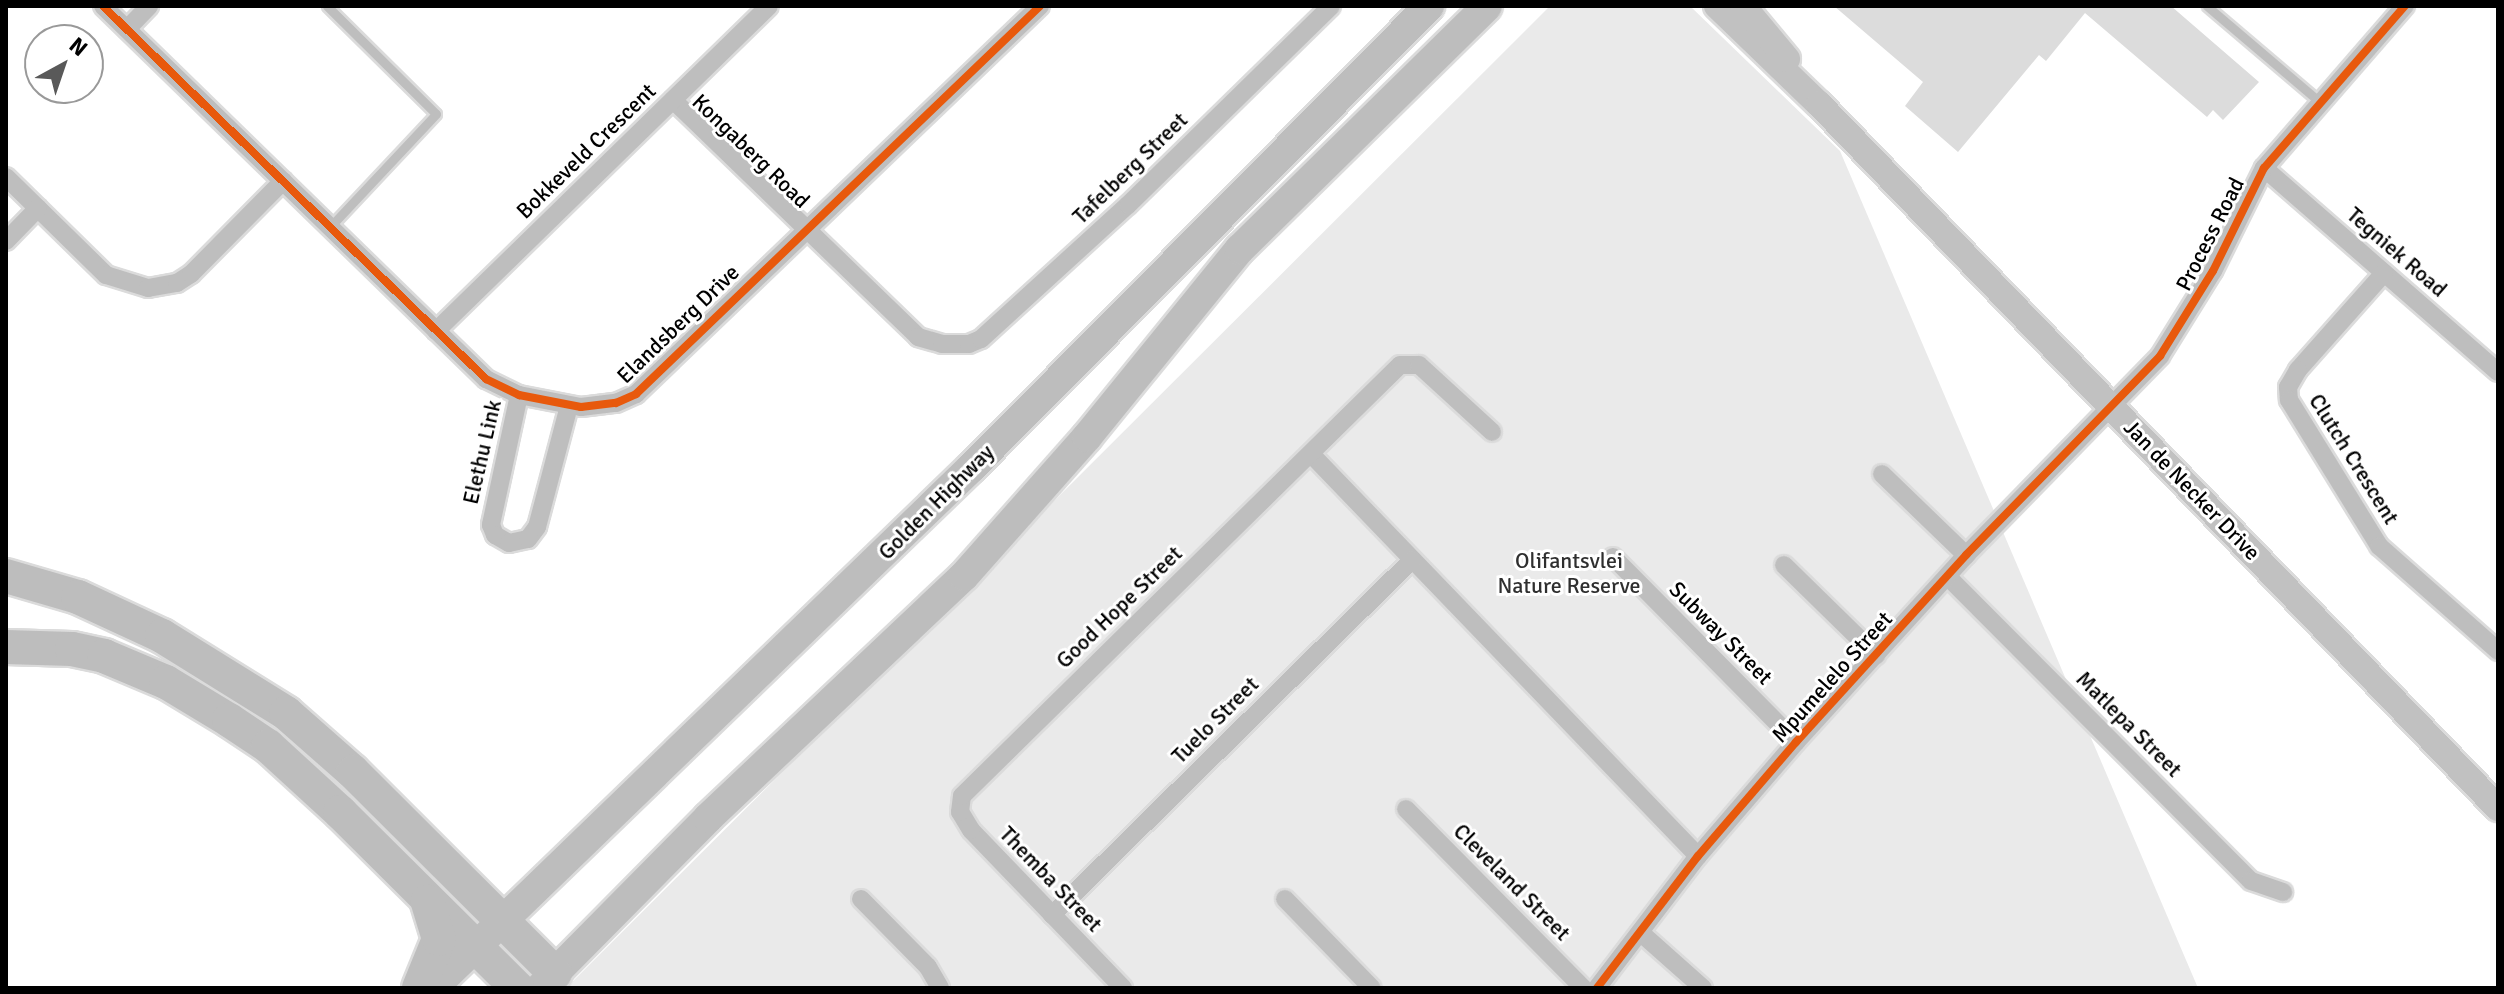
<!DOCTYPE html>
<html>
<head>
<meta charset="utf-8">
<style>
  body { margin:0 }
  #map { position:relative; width:2504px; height:994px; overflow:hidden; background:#fff; font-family:Signika,sans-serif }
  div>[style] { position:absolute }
  .green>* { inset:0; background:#eaeaea }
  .building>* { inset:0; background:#dcdcdc }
  .roads { filter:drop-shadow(2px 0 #dbdbdb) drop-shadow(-2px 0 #dbdbdb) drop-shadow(0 2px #dbdbdb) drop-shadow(0 -2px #dbdbdb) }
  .service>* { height:9px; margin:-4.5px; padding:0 4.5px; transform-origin:4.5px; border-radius:4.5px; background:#bebebe }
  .minor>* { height:18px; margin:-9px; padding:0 9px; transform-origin:9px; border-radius:9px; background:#bebebe }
  .secondary>* { height:26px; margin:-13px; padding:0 13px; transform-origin:13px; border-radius:13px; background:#c1c1c1 }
  .primary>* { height:30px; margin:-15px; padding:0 15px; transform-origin:15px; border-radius:15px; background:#bdbdbd }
  .motorway>* { height:34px; margin:-17px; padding:0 17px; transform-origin:17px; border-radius:17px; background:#bdbdbd }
  .cycleway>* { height:8px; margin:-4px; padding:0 4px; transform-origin:4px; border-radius:4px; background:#e8590c }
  span { translate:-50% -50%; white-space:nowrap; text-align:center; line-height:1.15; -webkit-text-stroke:6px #fff; paint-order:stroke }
  .street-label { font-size:22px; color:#000 }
  .park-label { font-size:22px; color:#2f2f2f }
  .frame { position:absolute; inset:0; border:8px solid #000; pointer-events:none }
  .north { position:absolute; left:24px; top:24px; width:80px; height:80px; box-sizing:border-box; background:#fff; border:2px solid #999; border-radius:50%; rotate:40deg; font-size:22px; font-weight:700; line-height:32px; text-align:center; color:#000 }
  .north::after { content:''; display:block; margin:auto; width:28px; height:36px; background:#595959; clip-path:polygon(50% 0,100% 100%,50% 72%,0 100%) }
</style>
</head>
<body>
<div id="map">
  <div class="green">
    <div style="clip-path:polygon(1550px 6px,1690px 6px,1840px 151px,2198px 988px,566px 988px)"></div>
  </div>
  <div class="building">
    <div style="clip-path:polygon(1834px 6px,2171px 6px,2259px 82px,2223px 120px,2213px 110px,2207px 117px,2085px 13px,2046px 61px,2039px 55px,1958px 152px,1905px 106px,1923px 82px)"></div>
  </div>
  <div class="roads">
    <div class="service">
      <div style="left:327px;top:6px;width:153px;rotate:44.7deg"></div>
      <div style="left:436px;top:114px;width:155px;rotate:133.2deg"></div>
      <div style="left:2207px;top:6px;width:150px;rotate:40.4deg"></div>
    </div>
    <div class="minor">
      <div style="left:103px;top:6px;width:535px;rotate:44.24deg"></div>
      <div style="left:486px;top:379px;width:37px;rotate:26deg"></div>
      <div style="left:519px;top:395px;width:63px;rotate:11deg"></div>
      <div style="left:581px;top:407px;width:35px;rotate:-7deg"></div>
      <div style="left:616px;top:403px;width:22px;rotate:-24deg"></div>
      <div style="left:636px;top:394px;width:560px;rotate:-43.84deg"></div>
      <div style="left:127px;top:29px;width:32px;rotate:-46deg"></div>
      <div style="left:673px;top:100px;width:341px;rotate:44deg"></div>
      <div style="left:918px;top:337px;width:25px;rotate:16deg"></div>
      <div style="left:942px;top:344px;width:27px"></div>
      <div style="left:969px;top:344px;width:13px;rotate:-23deg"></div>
      <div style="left:981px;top:339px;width:199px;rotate:-42.4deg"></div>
      <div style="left:1128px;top:205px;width:284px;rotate:-44.4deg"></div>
      <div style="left:2264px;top:168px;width:310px;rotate:41.1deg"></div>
      <div style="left:6px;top:177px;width:140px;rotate:44.4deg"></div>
      <div style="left:106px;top:275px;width:44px;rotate:17.2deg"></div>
      <div style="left:148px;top:288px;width:29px;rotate:-10deg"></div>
      <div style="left:177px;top:283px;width:17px;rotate:-33deg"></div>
      <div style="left:191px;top:274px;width:131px;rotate:-45.3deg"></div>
      <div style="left:6px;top:241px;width:46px;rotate:-45.9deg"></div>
      <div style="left:2384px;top:273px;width:130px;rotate:131.6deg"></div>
      <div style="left:2298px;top:370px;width:20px;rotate:120deg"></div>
      <div style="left:2288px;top:387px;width:13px;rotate:86deg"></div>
      <div style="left:2289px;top:400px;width:172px;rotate:58.3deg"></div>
      <div style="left:2379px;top:546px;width:159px;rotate:41.4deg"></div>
      <div style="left:436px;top:331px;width:465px;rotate:-44.3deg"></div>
      <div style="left:519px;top:395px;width:133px;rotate:102.2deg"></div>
      <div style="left:491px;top:525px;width:11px;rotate:68deg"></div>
      <div style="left:495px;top:535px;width:16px;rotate:30deg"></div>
      <div style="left:509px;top:543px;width:19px;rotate:-12deg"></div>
      <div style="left:528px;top:539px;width:15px;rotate:-53deg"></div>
      <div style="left:537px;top:527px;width:125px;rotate:-75.2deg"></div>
      <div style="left:1311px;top:454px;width:558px;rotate:46.09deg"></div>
      <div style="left:1882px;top:474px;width:117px;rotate:44deg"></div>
      <div style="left:1613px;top:557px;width:260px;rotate:45.3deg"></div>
      <div style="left:1784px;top:565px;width:129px;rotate:44.4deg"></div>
      <div style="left:1948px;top:577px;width:429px;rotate:45.1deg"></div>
      <div style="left:2251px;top:881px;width:34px;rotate:19deg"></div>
      <div style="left:1406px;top:809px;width:252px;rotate:45.3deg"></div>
      <div style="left:861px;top:899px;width:95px;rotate:45.4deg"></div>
      <div style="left:928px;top:967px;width:24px;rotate:60deg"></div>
      <div style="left:1285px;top:899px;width:124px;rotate:45.7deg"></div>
      <div style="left:1052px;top:915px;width:506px;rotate:-44.6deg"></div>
      <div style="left:1641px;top:933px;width:83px;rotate:41.6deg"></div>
      <div style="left:1123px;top:988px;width:219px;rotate:-133.9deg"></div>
      <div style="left:971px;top:830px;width:21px;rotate:-121deg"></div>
      <div style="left:960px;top:812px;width:16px;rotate:-83deg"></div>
      <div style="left:962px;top:796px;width:614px;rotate:-44.54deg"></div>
      <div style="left:1400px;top:365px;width:19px"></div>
      <div style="left:1419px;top:365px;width:99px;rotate:42.5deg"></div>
      <div style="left:1597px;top:988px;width:166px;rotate:-52.6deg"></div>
      <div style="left:1698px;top:856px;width:150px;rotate:-49.3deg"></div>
      <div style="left:1796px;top:742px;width:253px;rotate:-47.7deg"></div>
      <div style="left:1966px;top:555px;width:278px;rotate:-45.7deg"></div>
      <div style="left:2160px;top:356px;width:100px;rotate:-58.1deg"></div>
      <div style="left:2213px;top:271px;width:115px;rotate:-63.7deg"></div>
      <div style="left:2264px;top:168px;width:215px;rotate:-49deg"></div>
    </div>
    <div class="secondary">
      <div style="left:1717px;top:6px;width:141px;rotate:43.9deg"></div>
      <div style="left:1819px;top:104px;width:978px;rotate:46.04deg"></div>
      <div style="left:1743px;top:6px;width:69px;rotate:50.3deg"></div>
    </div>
    <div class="primary">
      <div style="left:433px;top:988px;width:748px;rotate:-44.03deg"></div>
      <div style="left:971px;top:468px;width:651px;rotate:-45.25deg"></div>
      <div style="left:540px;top:988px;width:239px;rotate:-45.3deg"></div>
      <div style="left:708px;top:818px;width:352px;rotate:-43.4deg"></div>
      <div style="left:964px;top:576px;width:186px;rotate:-48.5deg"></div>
      <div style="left:1087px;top:437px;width:242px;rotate:-50.9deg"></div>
      <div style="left:1240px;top:249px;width:346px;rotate:-44.5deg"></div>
    </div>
    <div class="motorway">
      <div style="left:6px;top:576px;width:75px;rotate:16.3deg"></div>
      <div style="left:78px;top:597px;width:93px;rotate:24.9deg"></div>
      <div style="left:162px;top:636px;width:146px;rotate:31.8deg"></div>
      <div style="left:286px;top:713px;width:89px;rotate:41.4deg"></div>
      <div style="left:353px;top:772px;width:285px;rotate:44.9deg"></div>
      <div style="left:6px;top:647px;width:66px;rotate:1.7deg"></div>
      <div style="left:72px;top:649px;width:33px;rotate:12deg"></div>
      <div style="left:104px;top:656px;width:67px;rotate:22.8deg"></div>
      <div style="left:166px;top:682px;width:74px;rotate:31.1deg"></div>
      <div style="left:229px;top:720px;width:47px;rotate:33.7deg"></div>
      <div style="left:268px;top:746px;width:98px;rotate:42.5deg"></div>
      <div style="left:340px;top:812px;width:250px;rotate:44.8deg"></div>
      <div style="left:419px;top:988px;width:53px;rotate:-67.8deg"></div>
      <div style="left:439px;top:939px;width:39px;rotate:-107deg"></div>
    </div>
  </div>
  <div class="cycleway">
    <div style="left:103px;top:6px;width:535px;rotate:44.24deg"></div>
    <div style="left:486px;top:379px;width:37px;rotate:26deg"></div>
    <div style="left:519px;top:395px;width:63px;rotate:11deg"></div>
    <div style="left:581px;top:407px;width:35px;rotate:-7deg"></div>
    <div style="left:616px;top:403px;width:22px;rotate:-24deg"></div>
    <div style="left:636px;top:394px;width:560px;rotate:-43.84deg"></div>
    <div style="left:1597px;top:988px;width:166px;rotate:-52.6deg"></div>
    <div style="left:1698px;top:856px;width:150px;rotate:-49.3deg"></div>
    <div style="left:1796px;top:742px;width:253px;rotate:-47.7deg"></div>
    <div style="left:1966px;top:555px;width:278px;rotate:-45.7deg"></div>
    <div style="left:2160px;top:356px;width:100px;rotate:-58.1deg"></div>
    <div style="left:2213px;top:271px;width:115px;rotate:-63.7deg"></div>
    <div style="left:2264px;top:168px;width:215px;rotate:-49deg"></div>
  </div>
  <div class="street-label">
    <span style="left:586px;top:151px;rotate:-44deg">Bokkeveld Crescent</span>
    <span style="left:751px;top:151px;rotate:44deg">Kongaberg Road</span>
    <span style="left:1130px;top:168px;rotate:-44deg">Tafelberg Street</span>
    <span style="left:2210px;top:234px;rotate:-63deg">Process Road</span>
    <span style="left:2397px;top:252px;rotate:41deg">Tegniek Road</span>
    <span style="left:678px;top:324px;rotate:-44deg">Elandsberg Drive</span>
    <span style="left:482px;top:452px;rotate:-77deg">Elethu Link</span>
    <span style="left:2354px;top:459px;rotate:58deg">Clutch Crescent</span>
    <span style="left:2192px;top:490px;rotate:46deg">Jan de Necker Drive</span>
    <span style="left:936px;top:502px;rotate:-45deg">Golden Highway</span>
    <span style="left:1119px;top:607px;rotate:-44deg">Good Hope Street</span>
    <span style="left:1721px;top:633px;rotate:45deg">Subway Street</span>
    <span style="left:1832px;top:677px;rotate:-48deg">Mpumelelo Street</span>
    <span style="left:1215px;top:720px;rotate:-45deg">Tuelo Street</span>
    <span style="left:2129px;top:724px;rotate:45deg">Matlepa Street</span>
    <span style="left:1051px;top:879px;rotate:46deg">Themba Street</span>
    <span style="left:1512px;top:882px;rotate:45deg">Cleveland Street</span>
  </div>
  <div class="park-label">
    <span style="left:1569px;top:573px">Olifantsvlei<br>Nature Reserve</span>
  </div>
  <div class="frame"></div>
  <div class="north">N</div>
</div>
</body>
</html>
